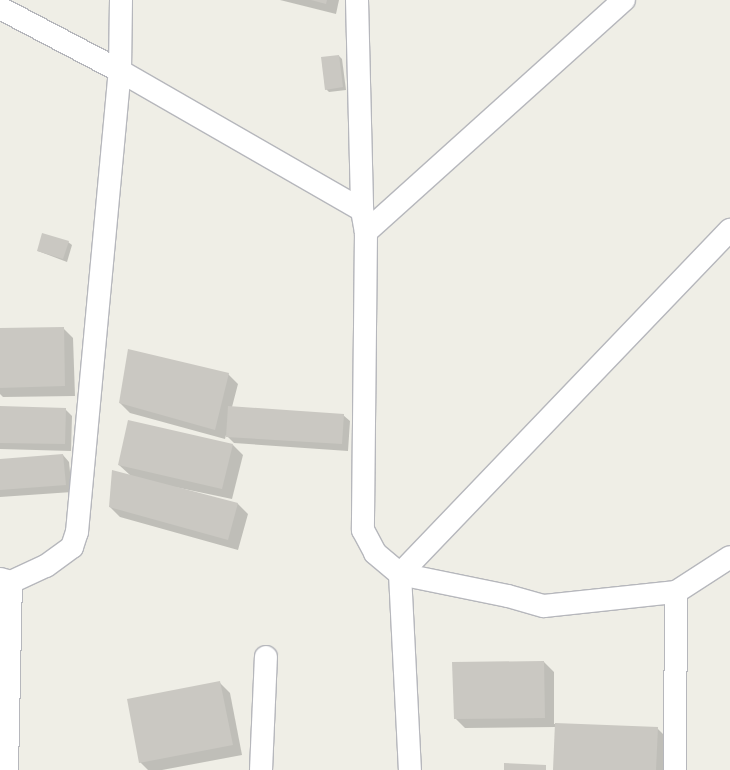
<!DOCTYPE html>
<html>
<head>
<meta charset="utf-8">
<style>
  body { margin:0 }
  #map { position:relative; width:730px; height:770px; overflow:hidden; background:#efeee6; font-family:"Archivo Narrow",sans-serif }
  div>[style] { position:absolute }
  .shadow>* { inset:0; background:#0003 }
  .building>* { inset:0; background:#cac8c2 }
  .roads { filter:drop-shadow(1px 0 #b6b7bc) drop-shadow(-1px 0 #b6b7bc) drop-shadow(0 1px #b6b7bc) drop-shadow(0 -1px #b6b7bc) }
  .street>* { height:22px; margin:-11px; padding:0 11px; transform-origin:11px; border-radius:11px; background:#fff }
  span { translate:-50% -50%; white-space:nowrap; text-align:center; line-height:1.15; -webkit-text-stroke:3.5px #fff; paint-order:stroke }
</style>
</head>
<body>
<div id="map">
  <div class="shadow">
    <div style="clip-path:polygon(280px 0,339px 0,336px 14px)"></div>
    <div style="clip-path:polygon(339px 56px,342px 59px,346px 90px,329px 92px,326px 89px)"></div>
    <div style="clip-path:polygon(68px 242px,72px 245px,67px 262px,38px 251px)"></div>
    <div style="clip-path:polygon(63px 328px,73px 338px,75px 396px,3px 397px,0 394px,0 329px)"></div>
    <div style="clip-path:polygon(228px 374px,238px 384px,232px 407px,343px 415px,350px 421px,348px 451px,234px 443px,226px 435px,225px 439px,130px 413px,120px 403px)"></div>
    <div style="clip-path:polygon(0 407px,65px 409px,72px 416px,71px 451px,0 449px)"></div>
    <div style="clip-path:polygon(233px 445px,243px 455px,232px 499px,175px 487px,238px 504px,248px 514px,238px 550px,120px 517px,110px 507px,130px 475px,119px 465px)"></div>
    <div style="clip-path:polygon(63px 455px,69px 462px,72px 492px,0 497px,0 460px)"></div>
    <div style="clip-path:polygon(544px 662px,554px 672px,554px 724px,657px 728px,667px 738px,666px 770px,554px 770px,556px 727px,465px 728px,455px 718px)"></div>
    <div style="clip-path:polygon(220px 683px,230px 693px,242px 755px,162px 770px,148px 770px,140px 762px)"></div>
  </div>
  <div class="building">
    <div style="clip-path:polygon(311px 0,327px 0,326px 4px)"></div>
    <div style="clip-path:polygon(339px 55px,343px 87px,325px 90px,321px 57px)"></div>
    <div style="clip-path:polygon(42px 233px,69px 241px,63px 259px,37px 251px)"></div>
    <div style="clip-path:polygon(64px 327px,65px 386px,0 388px,0 328px)"></div>
    <div style="clip-path:polygon(128px 349px,229px 373px,215px 430px,119px 403px)"></div>
    <div style="clip-path:polygon(0 406px,66px 408px,65px 444px,0 443px)"></div>
    <div style="clip-path:polygon(228px 406px,344px 414px,342px 444px,226px 437px)"></div>
    <div style="clip-path:polygon(128px 420px,233px 444px,222px 489px,118px 465px)"></div>
    <div style="clip-path:polygon(63px 454px,66px 485px,0 490px,0 459px)"></div>
    <div style="clip-path:polygon(112px 470px,238px 503px,228px 540px,109px 507px)"></div>
    <div style="clip-path:polygon(544px 661px,545px 718px,454px 719px,452px 662px)"></div>
    <div style="clip-path:polygon(220px 681px,233px 745px,139px 763px,127px 699px)"></div>
    <div style="clip-path:polygon(555px 723px,658px 727px,656px 770px,553px 770px)"></div>
    <div style="clip-path:polygon(504px 763px,546px 765px,546px 770px,504px 770px)"></div>
  </div>
  <div class="roads">
    <div class="street">
      <div style="left:357px;top:0;width:210px;rotate:88.6deg"></div>
      <div style="left:362px;top:210px;width:22px;rotate:80deg"></div>
      <div style="left:366px;top:232px;width:298px;rotate:90.6deg"></div>
      <div style="left:363px;top:530px;width:26px;rotate:62deg"></div>
      <div style="left:375px;top:553px;width:33px;rotate:40deg"></div>
      <div style="left:400px;top:574px;width:196px;rotate:87.1deg"></div>
      <div style="left:0;top:8px;width:136px;rotate:27.7deg"></div>
      <div style="left:120px;top:71px;width:279px;rotate:29.9deg"></div>
      <div style="left:366px;top:232px;width:347px;rotate:-42deg"></div>
      <div style="left:400px;top:574px;width:477px;rotate:-46.2deg"></div>
      <div style="left:400px;top:574px;width:110px;rotate:11.5deg"></div>
      <div style="left:508px;top:596px;width:37px;rotate:16deg"></div>
      <div style="left:544px;top:606px;width:133px;rotate:-6.1deg"></div>
      <div style="left:676px;top:592px;width:64px;rotate:-32.9deg"></div>
      <div style="left:0;top:579px;width:11px;rotate:15deg"></div>
      <div style="left:11px;top:582px;width:38px;rotate:-25deg"></div>
      <div style="left:46px;top:566px;width:32px;rotate:-36deg"></div>
      <div style="left:72px;top:547px;width:16px;rotate:-72deg"></div>
      <div style="left:77px;top:532px;width:463px;rotate:-84.7deg"></div>
      <div style="left:120px;top:71px;width:71px;rotate:-89.2deg"></div>
      <div style="left:7px;top:770px;width:188px;rotate:-88.8deg"></div>
      <div style="left:261px;top:770px;width:113px;rotate:-87.5deg"></div>
      <div style="left:675px;top:770px;width:178px;rotate:-89.7deg"></div>
    </div>
  </div>
</div>
</body>
</html>
